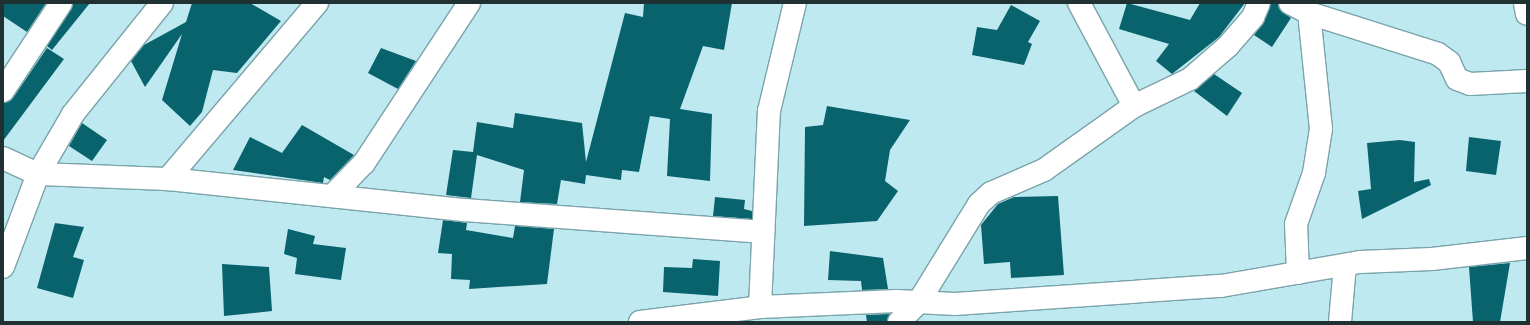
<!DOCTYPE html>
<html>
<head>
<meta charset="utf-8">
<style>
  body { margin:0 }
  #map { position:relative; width:1530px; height:325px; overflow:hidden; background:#bee9f0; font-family:"Zilla Slab",serif }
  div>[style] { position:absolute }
  .building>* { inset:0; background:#09636d }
  .roads { filter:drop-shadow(1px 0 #7aa3aa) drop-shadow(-1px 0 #7aa3aa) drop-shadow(0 1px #7aa3aa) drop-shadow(0 -1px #7aa3aa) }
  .minor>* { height:22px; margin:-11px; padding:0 11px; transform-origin:11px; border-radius:11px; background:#fff }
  span { translate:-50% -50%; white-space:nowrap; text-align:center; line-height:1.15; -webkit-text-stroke:4px #cbf7fd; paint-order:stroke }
  .frame { position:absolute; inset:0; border:4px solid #203133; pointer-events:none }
</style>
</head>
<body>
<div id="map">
  <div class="building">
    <div style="clip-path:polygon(3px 3px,46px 3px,27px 32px,3px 16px)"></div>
    <div style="clip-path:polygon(73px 3px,90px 3px,52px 50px,47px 46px)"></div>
    <div style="clip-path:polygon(192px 3px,250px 3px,281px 21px,237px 73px,213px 70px,202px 112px,190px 126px,162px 100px,182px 34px,145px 87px,131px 61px,144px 45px,186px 22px)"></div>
    <div style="clip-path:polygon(644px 3px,732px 3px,724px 50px,703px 46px,680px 109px,712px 114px,710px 181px,667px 176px,670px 119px,650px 116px,639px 172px,622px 170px,621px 180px,586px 175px,585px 184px,561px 180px,557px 204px,520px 202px,524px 170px,477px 155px,471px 198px,446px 195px,453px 150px,473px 152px,477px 122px,513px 128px,515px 113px,582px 123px,586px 162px,625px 13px,643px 17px)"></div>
    <div style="clip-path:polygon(1127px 3px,1190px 20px,1200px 3px,1245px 3px,1219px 37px,1172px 74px,1156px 61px,1169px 44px,1119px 29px)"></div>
    <div style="clip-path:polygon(1271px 3px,1278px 3px,1280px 10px,1291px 18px,1272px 47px,1254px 35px,1264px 22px)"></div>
    <div style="clip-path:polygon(1011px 5px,1040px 21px,1028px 42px,1032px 44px,1024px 65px,972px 55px,977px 27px,997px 30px)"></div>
    <div style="clip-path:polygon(47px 48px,64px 59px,3px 141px,3px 103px,13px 98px)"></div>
    <div style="clip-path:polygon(381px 48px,416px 61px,398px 89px,368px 73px)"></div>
    <div style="clip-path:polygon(1214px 74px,1242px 93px,1227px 116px,1194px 91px)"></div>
    <div style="clip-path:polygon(827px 106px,910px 120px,890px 150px,885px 181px,898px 191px,877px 221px,804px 226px,805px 127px,823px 125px)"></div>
    <div style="clip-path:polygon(82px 123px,107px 140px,92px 161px,69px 146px)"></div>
    <div style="clip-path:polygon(302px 125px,354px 155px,330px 180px,324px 177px,323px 183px,233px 170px,250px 137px,282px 153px)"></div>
    <div style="clip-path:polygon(1469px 137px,1501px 141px,1496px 175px,1466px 171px)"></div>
    <div style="clip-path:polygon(1400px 140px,1415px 142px,1414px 182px,1429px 179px,1431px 185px,1362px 219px,1358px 191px,1371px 189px,1367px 143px)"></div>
    <div style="clip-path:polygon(1058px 196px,1064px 275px,1011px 278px,1010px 262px,984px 264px,981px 225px,998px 204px,1014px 197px)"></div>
    <div style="clip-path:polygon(715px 197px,745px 200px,744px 209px,752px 211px,752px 219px,713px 216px)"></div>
    <div style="clip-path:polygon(443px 220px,467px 223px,466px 230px,513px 238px,515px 226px,554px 229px,547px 284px,469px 289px,470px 280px,451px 279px,452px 254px,438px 253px)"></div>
    <div style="clip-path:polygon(55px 223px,84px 227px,73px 257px,84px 260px,73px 298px,37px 288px)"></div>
    <div style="clip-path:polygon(288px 229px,315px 236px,313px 244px,346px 248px,341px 280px,295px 274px,297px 258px,284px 254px)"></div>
    <div style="clip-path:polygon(830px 251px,883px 258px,888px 289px,862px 290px,861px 281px,828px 280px)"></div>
    <div style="clip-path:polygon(693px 259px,720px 261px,718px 296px,663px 292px,664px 267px,692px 268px)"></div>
    <div style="clip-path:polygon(1510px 263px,1500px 322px,1473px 322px,1469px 267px)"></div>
    <div style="clip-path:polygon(222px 264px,269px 267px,272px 311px,224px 316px)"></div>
    <div style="clip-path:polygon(890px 314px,887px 322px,867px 322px,866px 315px)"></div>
  </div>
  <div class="roads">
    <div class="minor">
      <div style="left:317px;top:3px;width:231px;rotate:130.3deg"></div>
      <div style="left:168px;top:179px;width:299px;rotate:6deg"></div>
      <div style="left:465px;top:210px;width:299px;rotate:4.2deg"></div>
      <div style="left:1079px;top:3px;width:117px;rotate:61.9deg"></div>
      <div style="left:1290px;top:3px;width:21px;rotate:28deg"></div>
      <div style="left:1309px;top:13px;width:135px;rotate:17.6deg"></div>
      <div style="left:1438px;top:54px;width:14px;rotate:36deg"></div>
      <div style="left:1449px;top:62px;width:19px;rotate:65deg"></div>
      <div style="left:1457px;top:79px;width:14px;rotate:21deg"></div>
      <div style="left:1470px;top:84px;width:57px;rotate:-3deg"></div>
      <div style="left:1525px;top:3px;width:11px;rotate:80deg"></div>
      <div style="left:3px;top:91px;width:105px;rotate:-56.6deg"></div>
      <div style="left:3px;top:158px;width:38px;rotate:25deg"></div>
      <div style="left:38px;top:174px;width:130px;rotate:2.2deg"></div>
      <div style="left:332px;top:196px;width:46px;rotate:-45.9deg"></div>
      <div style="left:364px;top:163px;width:191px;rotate:-56.7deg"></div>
      <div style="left:3px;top:267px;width:99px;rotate:-69.4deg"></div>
      <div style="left:38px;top:174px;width:69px;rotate:-59.7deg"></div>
      <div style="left:73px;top:114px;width:142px;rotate:-51.3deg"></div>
      <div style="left:1298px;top:273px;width:49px;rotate:-92.3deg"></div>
      <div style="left:1296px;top:224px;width:54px;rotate:-70.6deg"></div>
      <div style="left:1314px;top:173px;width:45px;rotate:-81deg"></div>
      <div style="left:1321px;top:129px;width:117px;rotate:-95.9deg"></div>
      <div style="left:760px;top:307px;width:196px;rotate:-87.4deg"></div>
      <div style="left:769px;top:111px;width:111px;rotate:-76.5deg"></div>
      <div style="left:640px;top:322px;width:121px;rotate:-7.1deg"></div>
      <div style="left:760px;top:307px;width:137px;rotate:-2.5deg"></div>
      <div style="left:897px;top:301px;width:58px;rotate:3deg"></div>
      <div style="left:955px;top:304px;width:267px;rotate:-3.9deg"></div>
      <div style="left:1221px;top:286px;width:141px;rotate:-9.8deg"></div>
      <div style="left:1360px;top:262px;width:72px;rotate:-2.4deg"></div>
      <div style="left:1432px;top:259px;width:96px;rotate:-6.6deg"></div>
      <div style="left:899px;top:322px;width:27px;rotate:-45deg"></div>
      <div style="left:918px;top:303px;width:116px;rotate:-58.4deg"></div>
      <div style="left:979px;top:204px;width:16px;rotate:-43deg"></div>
      <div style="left:991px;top:193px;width:58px;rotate:-23.5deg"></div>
      <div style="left:1044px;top:170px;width:110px;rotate:-35.4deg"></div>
      <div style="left:1134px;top:106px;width:62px;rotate:-25.7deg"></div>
      <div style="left:1190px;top:79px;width:50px;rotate:-41deg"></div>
      <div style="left:1228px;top:46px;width:38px;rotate:-49deg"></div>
      <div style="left:1253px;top:17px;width:15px;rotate:-67deg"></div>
      <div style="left:1340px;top:322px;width:57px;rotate:-85deg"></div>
    </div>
  </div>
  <div class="frame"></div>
</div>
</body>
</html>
